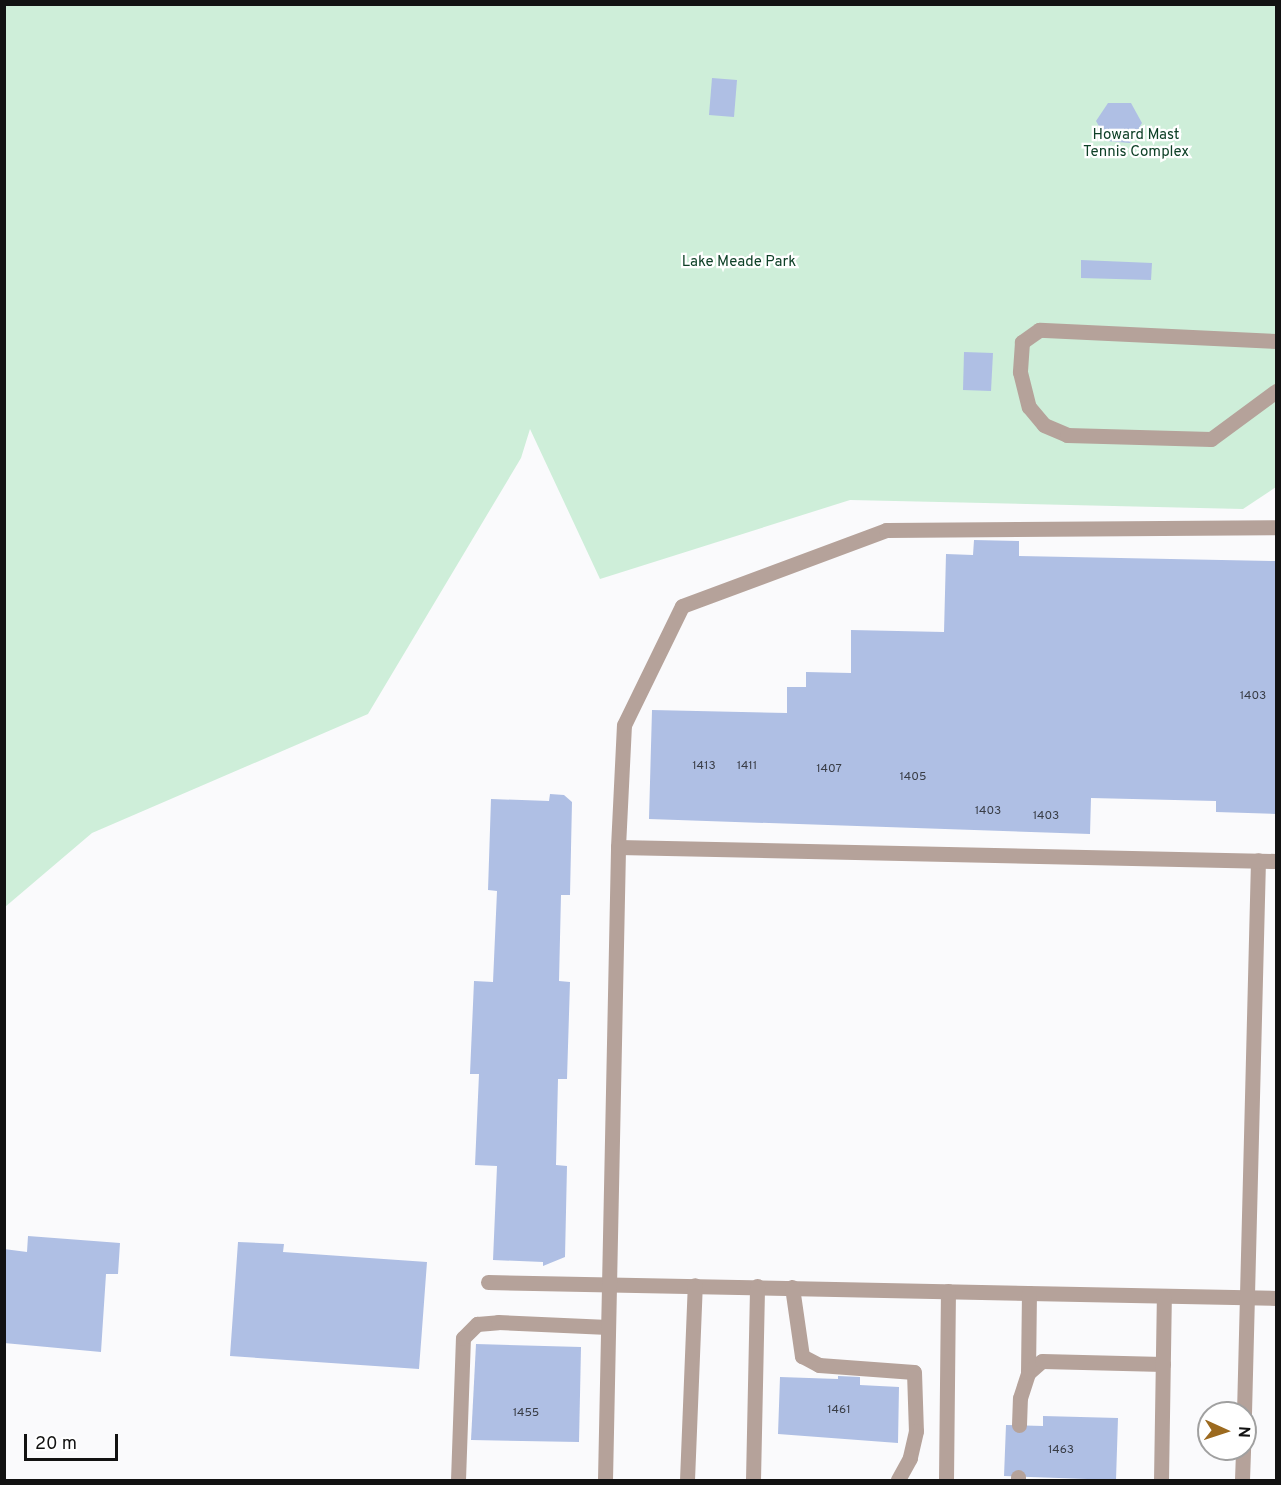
<!DOCTYPE html>
<html>
<head>
<meta charset="utf-8">
<style>
  body { margin:0 }
  #map { position:relative; width:1281px; height:1485px; overflow:hidden; background:#fafafc; font-family:Overpass,sans-serif }
  div>[style] { position:absolute }
  .green>* { inset:0; background:#ceeed9 }
  .building>* { inset:0; background:#afbfe4 }
  .lane>* { height:15px; margin:-7.5px; padding:0 7.5px; transform-origin:7.5px; border-radius:7.5px; background:#b5a29a }
  span { translate:-50% -50%; white-space:nowrap; text-align:center; line-height:1.15; -webkit-text-stroke:4.5px #fff; paint-order:stroke }
  .number-label { font-size:12px; color:#393d46 }
  .number-label span { -webkit-text-stroke-width:0 }
  .park-label { font-size:15px; color:#0e4027 }
  .frame { position:absolute; inset:0; border:6px solid #121212; pointer-events:none }
  .north { position:absolute; left:1197px; top:1401px; width:60px; height:60px; box-sizing:border-box; background:#fff; border:2px solid #a0a0a0; border-radius:50%; rotate:93deg; font-size:16px; font-weight:700; line-height:24px; text-align:center; color:#121212 }
  .north::after { content:''; display:block; margin:auto; width:21px; height:27px; background:#9c6a1f; clip-path:polygon(50% 0,100% 100%,50% 72%,0 100%) }
  .scale { position:absolute; left:24px; top:1434px; width:94px; height:27px; box-sizing:border-box; border:3px solid #121212; border-top:0; padding-left:8px; font-size:18px; line-height:21px; white-space:nowrap; color:#121212; -webkit-text-stroke:4px #fff; paint-order:stroke }
</style>
</head>
<body>
<div id="map">
  <div class="green">
    <div style="clip-path:polygon(5px 5px,1276px 5px,1276px 487px,1243px 509px,850px 500px,600px 579px,530px 429px,521px 458px,368px 714px,92px 833px,5px 907px)"></div>
  </div>
  <div class="building">
    <div style="clip-path:polygon(712px 78px,737px 80px,734px 117px,709px 115px)"></div>
    <div style="clip-path:polygon(1108px 103px,1131px 103px,1142px 123px,1130px 143px,1107px 141px,1096px 121px)"></div>
    <div style="clip-path:polygon(1081px 260px,1152px 263px,1151px 280px,1081px 278px)"></div>
    <div style="clip-path:polygon(964px 352px,993px 353px,991px 391px,963px 390px)"></div>
    <div style="clip-path:polygon(974px 540px,1019px 541px,1019px 556px,1276px 561px,1276px 814px,1216px 812px,1216px 801px,1091px 798px,1090px 834px,649px 819px,652px 710px,787px 713px,787px 687px,806px 687px,806px 672px,851px 673px,851px 630px,944px 632px,946px 554px,973px 555px)"></div>
    <div style="clip-path:polygon(550px 794px,564px 795px,572px 802px,570px 895px,561px 895px,559px 981px,570px 982px,567px 1079px,558px 1079px,556px 1165px,567px 1166px,565px 1257px,543px 1266px,543px 1262px,493px 1260px,497px 1166px,475px 1165px,479px 1074px,470px 1074px,474px 981px,493px 982px,497px 891px,488px 890px,491px 799px,549px 801px)"></div>
    <div style="clip-path:polygon(28px 1236px,120px 1243px,118px 1274px,106px 1274px,101px 1352px,4px 1343px,4px 1249px,27px 1252px)"></div>
    <div style="clip-path:polygon(238px 1242px,284px 1244px,283px 1252px,427px 1262px,419px 1369px,230px 1356px)"></div>
    <div style="clip-path:polygon(476px 1344px,581px 1347px,579px 1442px,471px 1440px)"></div>
    <div style="clip-path:polygon(838px 1376px,860px 1377px,860px 1385px,899px 1387px,898px 1443px,778px 1434px,780px 1377px,838px 1379px)"></div>
    <div style="clip-path:polygon(1043px 1416px,1118px 1418px,1116px 1480px,1004px 1476px,1006px 1425px,1043px 1426px)"></div>
  </div>
  <div class="lane">
    <div style="left:1276px;top:341px;width:237px;rotate:-177.3deg"></div>
    <div style="left:1039px;top:330px;width:21px;rotate:145deg"></div>
    <div style="left:1022px;top:342px;width:30px;rotate:94deg"></div>
    <div style="left:1020px;top:372px;width:36px;rotate:76deg"></div>
    <div style="left:1029px;top:407px;width:23px;rotate:50deg"></div>
    <div style="left:1044px;top:425px;width:25px;rotate:23deg"></div>
    <div style="left:1067px;top:435px;width:144px;rotate:1.6deg"></div>
    <div style="left:1211px;top:439px;width:81px;rotate:-36.4deg"></div>
    <div style="left:618px;top:847px;width:122px;rotate:-87.2deg"></div>
    <div style="left:624px;top:725px;width:132px;rotate:-64deg"></div>
    <div style="left:682px;top:606px;width:218px;rotate:-20.4deg"></div>
    <div style="left:886px;top:530px;width:390px;rotate:-0.4deg"></div>
    <div style="left:488px;top:1282px;width:788px;rotate:1.16deg"></div>
    <div style="left:792px;top:1287px;width:70px;rotate:81.8deg"></div>
    <div style="left:802px;top:1356px;width:19px;rotate:28deg"></div>
    <div style="left:819px;top:1365px;width:95px;rotate:4.2deg"></div>
    <div style="left:914px;top:1372px;width:59px;rotate:88.1deg"></div>
    <div style="left:916px;top:1431px;width:28px;rotate:103deg"></div>
    <div style="left:910px;top:1458px;width:25px;rotate:119deg"></div>
    <div style="left:1028px;top:1373px;width:80px;rotate:-89.3deg"></div>
    <div style="left:1244px;top:1413px;width:553px;rotate:-88.55deg"></div>
    <div style="left:1019px;top:1425px;width:27px;rotate:-88deg"></div>
    <div style="left:1020px;top:1398px;width:26px;rotate:-72deg"></div>
    <div style="left:1028px;top:1373px;width:18px;rotate:-41deg"></div>
    <div style="left:1042px;top:1361px;width:121px;rotate:1.4deg"></div>
    <div style="left:458px;top:1480px;width:142px;rotate:-88deg"></div>
    <div style="left:463px;top:1338px;width:20px;rotate:-45deg"></div>
    <div style="left:477px;top:1324px;width:21px;rotate:-5deg"></div>
    <div style="left:498px;top:1322px;width:110px;rotate:2.6deg"></div>
    <div style="left:605px;top:1480px;width:633px;rotate:-88.82deg"></div>
    <div style="left:618px;top:847px;width:658px;rotate:1.22deg"></div>
    <div style="left:687px;top:1480px;width:195px;rotate:-87.7deg"></div>
    <div style="left:753px;top:1480px;width:194px;rotate:-88.8deg"></div>
    <div style="left:946px;top:1480px;width:189px;rotate:-89.4deg"></div>
    <div style="left:1018px;top:1480px;width:3px;rotate:-90deg"></div>
    <div style="left:1161px;top:1480px;width:183px;rotate:-89.1deg"></div>
    <div style="left:1242px;top:1480px;width:31px;rotate:-88deg"></div>
  </div>
  <div class="number-label">
    <span style="left:1253px;top:697px">1403</span>
    <span style="left:704px;top:767px">1413</span>
    <span style="left:747px;top:767px">1411</span>
    <span style="left:829px;top:770px">1407</span>
    <span style="left:913px;top:778px">1405</span>
    <span style="left:988px;top:812px">1403</span>
    <span style="left:1046px;top:817px">1403</span>
    <span style="left:839px;top:1411px">1461</span>
    <span style="left:526px;top:1414px">1455</span>
    <span style="left:1061px;top:1451px">1463</span>
  </div>
  <div class="park-label">
    <span style="left:1136px;top:144px">Howard Mast<br>Tennis Complex</span>
    <span style="left:739px;top:263px">Lake Meade Park</span>
  </div>
  <div class="frame"></div>
  <div class="north">N</div>
  <div class="scale">20 m</div>
</div>
</body>
</html>
